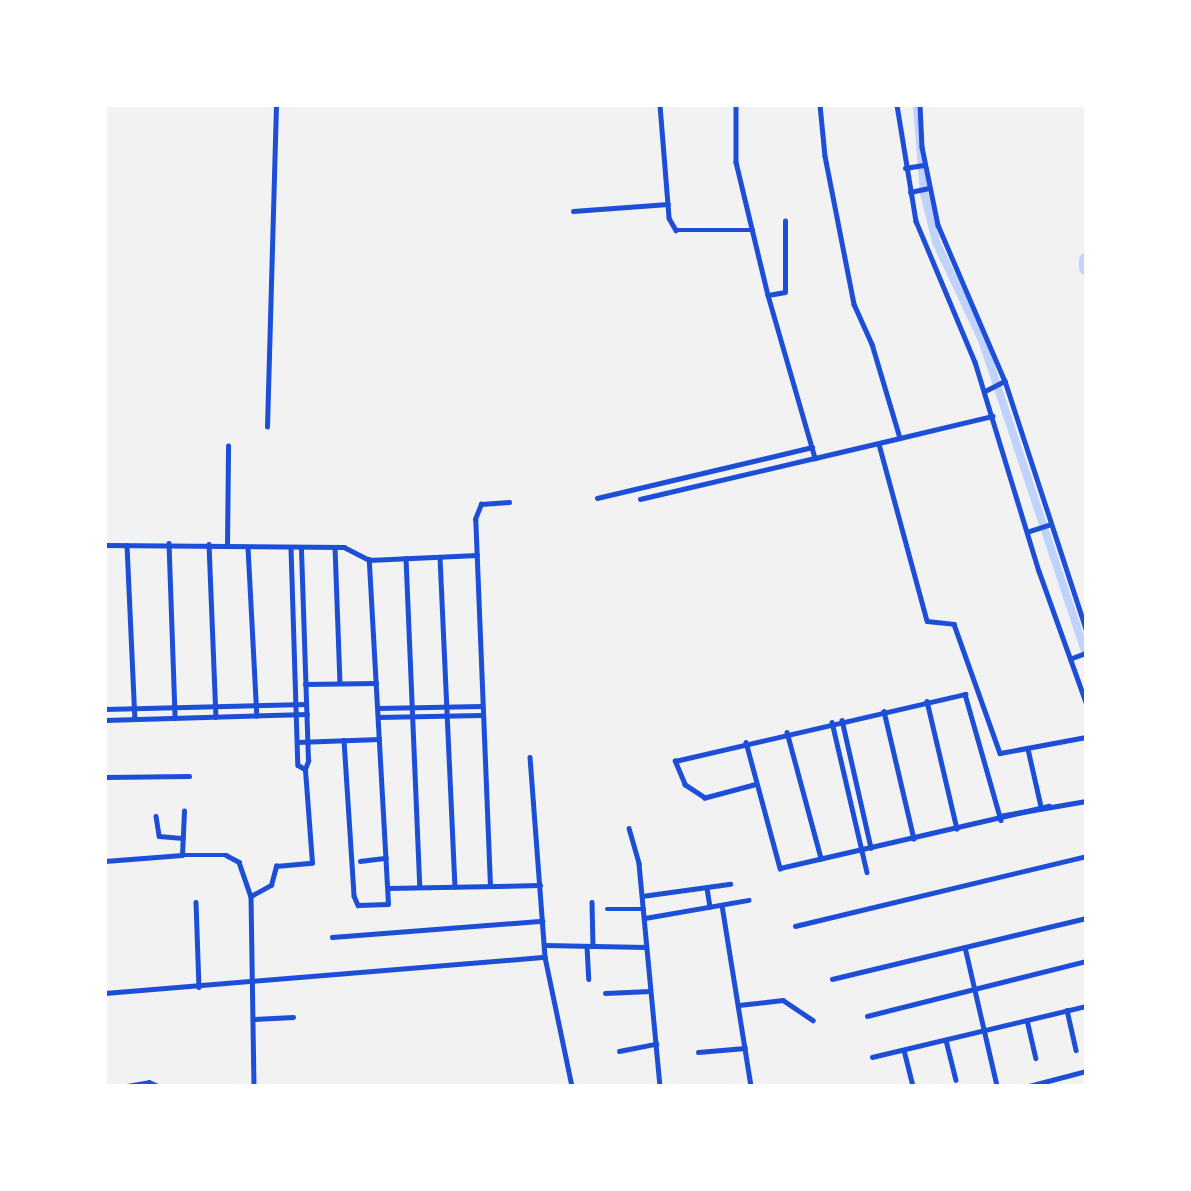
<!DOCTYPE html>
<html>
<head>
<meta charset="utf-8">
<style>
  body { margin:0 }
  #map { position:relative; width:1191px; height:1191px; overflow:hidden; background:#f2f2f2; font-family:"DM Sans",sans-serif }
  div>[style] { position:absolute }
  .canal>* { height:8px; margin:-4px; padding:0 4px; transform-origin:4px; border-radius:4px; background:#bfd3fe }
  .river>* { height:14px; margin:-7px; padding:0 7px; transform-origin:7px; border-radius:7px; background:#bfd3fe }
  .minor>* { height:4.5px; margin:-2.25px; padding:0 2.25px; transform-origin:2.25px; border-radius:2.25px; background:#1d4ed8 }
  span { translate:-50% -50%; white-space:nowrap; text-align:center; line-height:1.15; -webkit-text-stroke:5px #fff; paint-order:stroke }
  .frame { position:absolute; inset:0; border:107px solid #fff; pointer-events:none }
</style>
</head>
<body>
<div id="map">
  <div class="canal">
    <div style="left:917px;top:105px;width:88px;rotate:85.5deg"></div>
    <div style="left:924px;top:193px;width:50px;rotate:76.2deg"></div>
    <div style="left:936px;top:242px;width:108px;rotate:64.9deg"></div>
    <div style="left:982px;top:340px;width:331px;rotate:71.7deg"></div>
  </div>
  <div class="river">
    <div style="left:1086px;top:260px;width:8px;rotate:90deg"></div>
  </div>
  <div class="minor">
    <div style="left:660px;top:105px;width:113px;rotate:85.4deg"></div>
    <div style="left:669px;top:218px;width:14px;rotate:60deg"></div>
    <div style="left:676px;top:230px;width:77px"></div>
    <div style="left:736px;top:105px;width:57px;rotate:90deg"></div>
    <div style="left:736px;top:162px;width:137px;rotate:76.5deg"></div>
    <div style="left:768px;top:295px;width:170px;rotate:73.9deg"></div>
    <div style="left:815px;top:458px;width:87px;rotate:-13.2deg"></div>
    <div style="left:820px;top:105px;width:51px;rotate:84.4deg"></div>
    <div style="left:825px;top:156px;width:151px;rotate:78.9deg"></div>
    <div style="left:854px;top:304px;width:44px;rotate:65.8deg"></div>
    <div style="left:872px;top:344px;width:98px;rotate:73.4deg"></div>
    <div style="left:900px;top:438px;width:95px;rotate:-13.4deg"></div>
    <div style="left:897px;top:105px;width:118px;rotate:80.7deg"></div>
    <div style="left:916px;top:221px;width:153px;rotate:67.3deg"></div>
    <div style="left:975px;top:362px;width:219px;rotate:73deg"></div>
    <div style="left:1039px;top:571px;width:139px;rotate:70.3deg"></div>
    <div style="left:920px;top:105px;width:42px;rotate:87.3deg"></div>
    <div style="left:922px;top:147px;width:80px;rotate:78.4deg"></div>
    <div style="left:938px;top:225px;width:170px;rotate:66.8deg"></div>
    <div style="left:1005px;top:381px;width:261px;rotate:71.9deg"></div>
    <div style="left:905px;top:168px;width:20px;rotate:-9deg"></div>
    <div style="left:910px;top:192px;width:19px;rotate:-12deg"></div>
    <div style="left:573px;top:211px;width:95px;rotate:-4.2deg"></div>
    <div style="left:768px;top:295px;width:17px;rotate:-10deg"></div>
    <div style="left:785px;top:292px;width:71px;rotate:-90deg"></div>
    <div style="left:985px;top:391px;width:22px;rotate:-27deg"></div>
    <div style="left:267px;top:427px;width:322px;rotate:-88.4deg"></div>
    <div style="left:879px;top:444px;width:183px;rotate:74.8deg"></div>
    <div style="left:927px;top:621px;width:27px;rotate:6deg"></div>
    <div style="left:954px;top:624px;width:137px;rotate:70.4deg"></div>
    <div style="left:1000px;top:753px;width:87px;rotate:-10.5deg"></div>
    <div style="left:597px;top:498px;width:221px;rotate:-13.3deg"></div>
    <div style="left:640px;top:499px;width:180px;rotate:-13.2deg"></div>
    <div style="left:1027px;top:532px;width:23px;rotate:-18deg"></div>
    <div style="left:169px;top:543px;width:175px;rotate:88deg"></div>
    <div style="left:209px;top:544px;width:173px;rotate:87.7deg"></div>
    <div style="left:105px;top:545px;width:239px;rotate:0.5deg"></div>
    <div style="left:344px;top:547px;width:28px;rotate:27deg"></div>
    <div style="left:369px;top:560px;width:108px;rotate:-2.7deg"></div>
    <div style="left:127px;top:545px;width:174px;rotate:87.4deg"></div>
    <div style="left:227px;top:546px;width:100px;rotate:-89.4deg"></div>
    <div style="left:248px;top:547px;width:169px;rotate:87deg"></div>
    <div style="left:335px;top:547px;width:135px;rotate:87.9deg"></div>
    <div style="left:291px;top:548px;width:217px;rotate:88.2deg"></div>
    <div style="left:298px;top:765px;width:8px;rotate:30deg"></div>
    <div style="left:305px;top:769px;width:9px;rotate:-69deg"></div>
    <div style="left:308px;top:761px;width:213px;rotate:-91.9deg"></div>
    <div style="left:440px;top:557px;width:330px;rotate:87.4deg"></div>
    <div style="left:406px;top:558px;width:328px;rotate:87.6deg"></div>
    <div style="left:1072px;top:658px;width:15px;rotate:-20deg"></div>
    <div style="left:305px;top:684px;width:71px;rotate:-0.8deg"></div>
    <div style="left:927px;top:701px;width:131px;rotate:76.8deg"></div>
    <div style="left:378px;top:708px;width:103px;rotate:-1.1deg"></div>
    <div style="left:105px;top:709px;width:201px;rotate:-1.4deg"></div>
    <div style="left:884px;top:711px;width:131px;rotate:76.8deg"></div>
    <div style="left:378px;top:717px;width:104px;rotate:-1.1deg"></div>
    <div style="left:105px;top:720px;width:202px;rotate:-1.7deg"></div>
    <div style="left:842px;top:720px;width:131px;rotate:77.2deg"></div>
    <div style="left:832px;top:722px;width:154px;rotate:76.9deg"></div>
    <div style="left:787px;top:732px;width:131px;rotate:74.9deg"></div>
    <div style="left:344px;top:740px;width:156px;rotate:86.3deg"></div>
    <div style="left:354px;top:896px;width:10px;rotate:66deg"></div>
    <div style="left:358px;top:905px;width:30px;rotate:-2deg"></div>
    <div style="left:388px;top:904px;width:345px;rotate:-93.2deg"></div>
    <div style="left:297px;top:742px;width:82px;rotate:-2.1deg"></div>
    <div style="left:746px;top:742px;width:131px;rotate:74.9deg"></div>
    <div style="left:780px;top:868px;width:276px;rotate:-13deg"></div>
    <div style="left:1028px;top:749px;width:58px;rotate:77.2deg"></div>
    <div style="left:530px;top:757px;width:201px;rotate:85.7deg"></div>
    <div style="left:545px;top:957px;width:132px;rotate:78.2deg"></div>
    <div style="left:105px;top:777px;width:84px;rotate:-0.7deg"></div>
    <div style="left:754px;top:785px;width:51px;rotate:165.1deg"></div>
    <div style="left:705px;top:798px;width:24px;rotate:-147deg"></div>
    <div style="left:685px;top:785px;width:26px;rotate:-113deg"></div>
    <div style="left:675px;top:761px;width:298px;rotate:-13deg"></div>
    <div style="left:965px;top:694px;width:131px;rotate:74.1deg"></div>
    <div style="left:156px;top:816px;width:20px;rotate:81deg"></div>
    <div style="left:159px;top:836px;width:24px;rotate:5deg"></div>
    <div style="left:999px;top:816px;width:88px;rotate:-9.8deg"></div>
    <div style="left:629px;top:828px;width:37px;rotate:74deg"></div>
    <div style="left:639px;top:864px;width:223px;rotate:84.6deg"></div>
    <div style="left:182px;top:855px;width:44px;rotate:-87.4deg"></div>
    <div style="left:105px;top:861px;width:77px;rotate:-4.5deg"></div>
    <div style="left:182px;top:855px;width:44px"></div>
    <div style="left:226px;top:855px;width:15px;rotate:28deg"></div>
    <div style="left:239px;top:862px;width:36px;rotate:71deg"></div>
    <div style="left:251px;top:896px;width:190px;rotate:89.1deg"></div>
    <div style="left:360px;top:861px;width:26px;rotate:-7deg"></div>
    <div style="left:490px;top:886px;width:367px;rotate:-92.3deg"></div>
    <div style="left:475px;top:519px;width:16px;rotate:-68deg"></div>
    <div style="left:481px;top:504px;width:28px;rotate:-4deg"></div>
    <div style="left:388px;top:888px;width:152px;rotate:-1.1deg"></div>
    <div style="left:707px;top:888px;width:19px;rotate:81deg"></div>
    <div style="left:251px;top:896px;width:23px;rotate:-29deg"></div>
    <div style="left:271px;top:885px;width:20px;rotate:-75deg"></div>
    <div style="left:276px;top:866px;width:36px;rotate:-5deg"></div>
    <div style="left:312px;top:863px;width:94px;rotate:-94.3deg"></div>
    <div style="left:642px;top:896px;width:89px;rotate:-7.8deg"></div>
    <div style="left:196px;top:902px;width:85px;rotate:88deg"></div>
    <div style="left:592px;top:902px;width:44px;rotate:88.7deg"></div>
    <div style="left:722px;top:905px;width:183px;rotate:80.9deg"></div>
    <div style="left:607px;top:909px;width:37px"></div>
    <div style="left:645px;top:918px;width:105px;rotate:-9.9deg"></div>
    <div style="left:795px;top:926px;width:299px;rotate:-13.5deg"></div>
    <div style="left:332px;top:937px;width:211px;rotate:-4.4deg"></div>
    <div style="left:544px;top:945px;width:102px;rotate:1.1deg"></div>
    <div style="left:587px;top:946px;width:33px;rotate:87deg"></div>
    <div style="left:965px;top:947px;width:143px;rotate:77deg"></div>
    <div style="left:832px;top:979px;width:261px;rotate:-13.5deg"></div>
    <div style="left:105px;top:993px;width:441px;rotate:-4.7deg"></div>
    <div style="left:605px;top:993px;width:45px;rotate:-2.5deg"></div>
    <div style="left:739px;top:1005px;width:44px;rotate:-6.5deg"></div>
    <div style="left:783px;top:1000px;width:36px;rotate:34deg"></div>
    <div style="left:1067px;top:1010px;width:41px;rotate:77.3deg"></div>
    <div style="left:867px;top:1016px;width:226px;rotate:-14.1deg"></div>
    <div style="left:254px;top:1019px;width:39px;rotate:-3deg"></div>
    <div style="left:1027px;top:1020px;width:39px;rotate:77deg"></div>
    <div style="left:946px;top:1040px;width:41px;rotate:76deg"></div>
    <div style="left:904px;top:1050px;width:37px;rotate:76deg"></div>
    <div style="left:619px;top:1051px;width:38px;rotate:-11deg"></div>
    <div style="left:698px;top:1052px;width:47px;rotate:-4.9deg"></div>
    <div style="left:872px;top:1057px;width:220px;rotate:-13.4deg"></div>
    <div style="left:127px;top:1086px;width:22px;rotate:-10deg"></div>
    <div style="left:149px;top:1082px;width:10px;rotate:24deg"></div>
    <div style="left:1029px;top:1086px;width:59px;rotate:-14.7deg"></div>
  </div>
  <div class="frame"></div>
</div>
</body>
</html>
